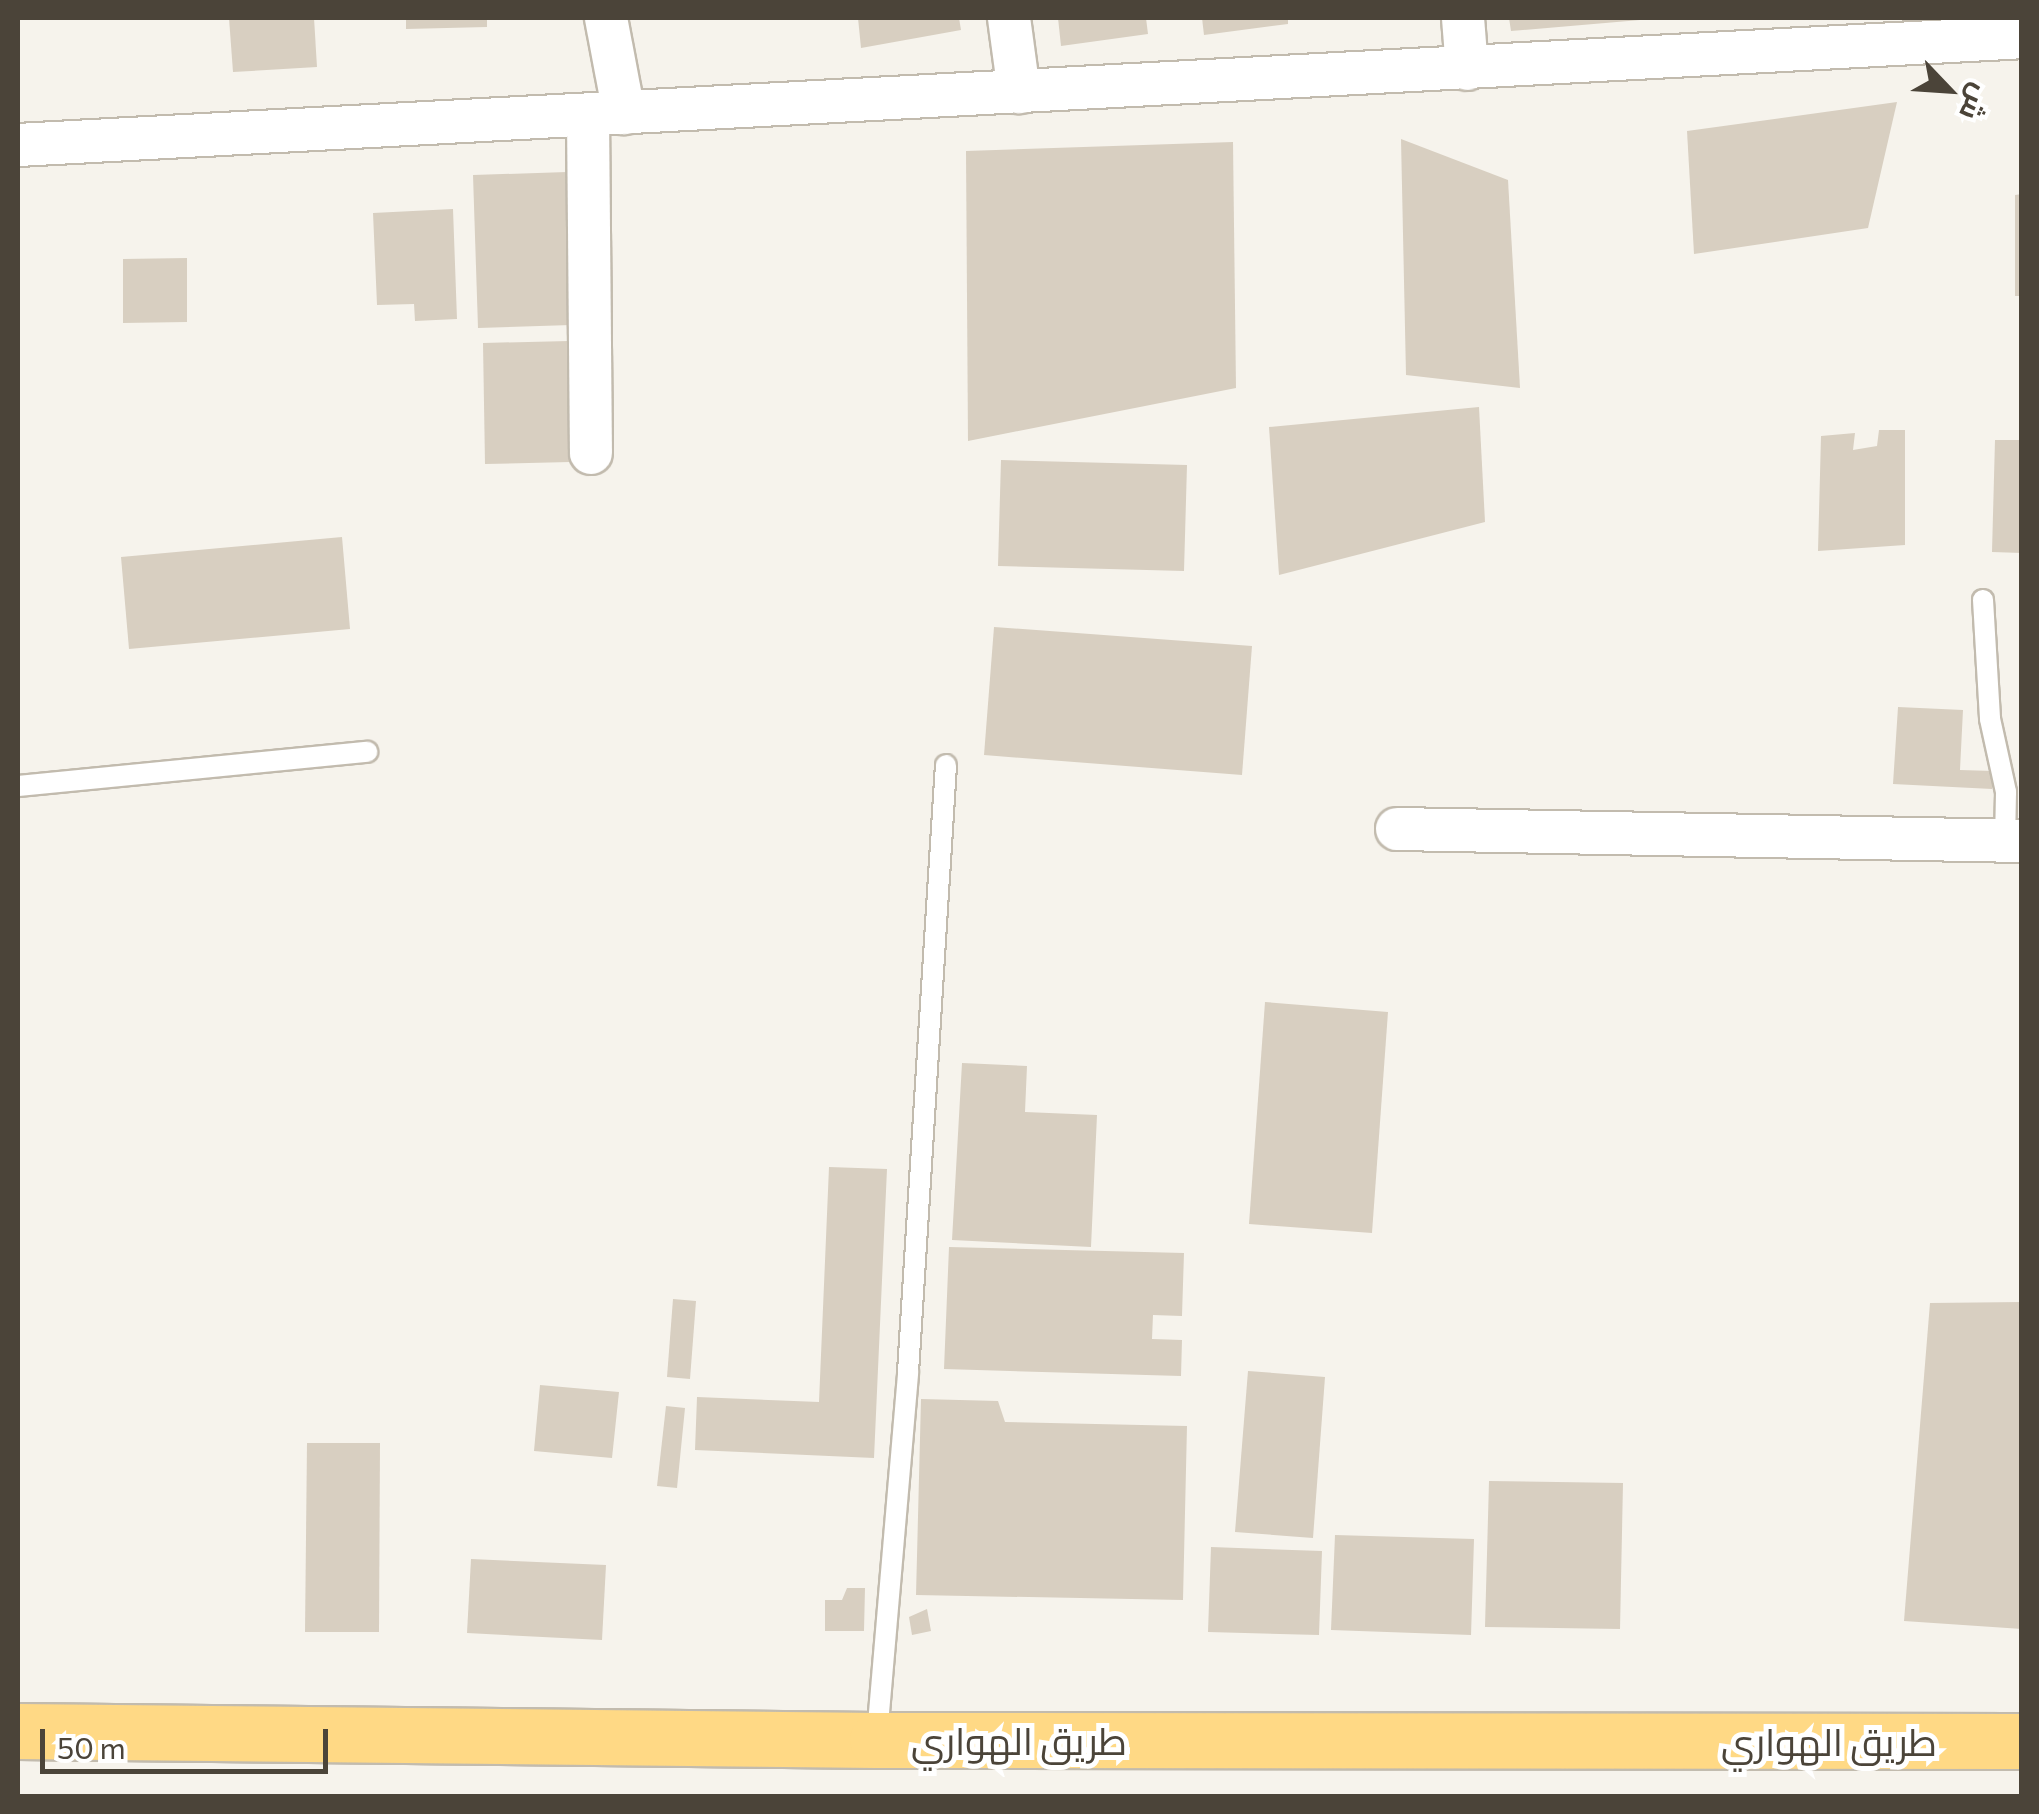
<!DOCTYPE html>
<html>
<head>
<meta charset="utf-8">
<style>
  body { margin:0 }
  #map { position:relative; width:2039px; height:1814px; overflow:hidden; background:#f6f3ec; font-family:Commissioner,Cairo,sans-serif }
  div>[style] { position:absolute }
  .building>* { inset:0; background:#d8cfc1 }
  .roads { filter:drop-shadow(2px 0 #c2bbae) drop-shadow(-2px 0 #c2bbae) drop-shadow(0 2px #c2bbae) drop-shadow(0 -2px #c2bbae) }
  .service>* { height:20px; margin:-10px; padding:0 10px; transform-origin:10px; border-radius:10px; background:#fff }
  .minor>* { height:42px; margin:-21px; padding:0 21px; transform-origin:21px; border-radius:21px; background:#fff }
  .trunk>* { height:55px; margin:-27.5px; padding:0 27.5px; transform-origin:27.5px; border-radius:27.5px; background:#ffd985 }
  span { translate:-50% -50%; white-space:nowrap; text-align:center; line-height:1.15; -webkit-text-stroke:10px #fff; paint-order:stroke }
  .street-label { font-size:38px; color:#4b4439 }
  .frame { position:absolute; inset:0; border:20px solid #4b4439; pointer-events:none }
  .north { position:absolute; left:1899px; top:40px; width:100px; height:100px; -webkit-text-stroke:8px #fff; paint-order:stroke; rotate:115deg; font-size:28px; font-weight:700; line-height:40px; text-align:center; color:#4b4439 }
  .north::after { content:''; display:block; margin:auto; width:35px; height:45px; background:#4b4439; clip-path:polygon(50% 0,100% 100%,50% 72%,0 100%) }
  .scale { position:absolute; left:40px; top:1729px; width:288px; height:45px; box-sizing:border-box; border:5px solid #4b4439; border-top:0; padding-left:12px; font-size:30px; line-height:35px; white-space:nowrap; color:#4b4439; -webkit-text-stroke:8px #fff; paint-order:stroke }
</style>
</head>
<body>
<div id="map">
  <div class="building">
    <div style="clip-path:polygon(229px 18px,314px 18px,317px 67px,233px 72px)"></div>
    <div style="clip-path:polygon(406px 18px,487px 18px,487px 27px,406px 29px)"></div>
    <div style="clip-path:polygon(858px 18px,959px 18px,961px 30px,861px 48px)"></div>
    <div style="clip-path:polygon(1058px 18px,1146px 18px,1148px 34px,1061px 46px)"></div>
    <div style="clip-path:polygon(1202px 18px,1288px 18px,1288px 24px,1204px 35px)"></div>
    <div style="clip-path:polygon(1509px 18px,1640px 18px,1640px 20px,1511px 31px)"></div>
    <div style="clip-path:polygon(1897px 102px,1868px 228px,1694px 254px,1687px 131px)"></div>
    <div style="clip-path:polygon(1401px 139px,1508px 180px,1520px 388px,1406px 375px)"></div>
    <div style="clip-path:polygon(1233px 142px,1236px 388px,968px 441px,966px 151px)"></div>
    <div style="clip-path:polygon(567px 172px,571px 325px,478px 328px,473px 175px)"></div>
    <div style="clip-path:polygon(2022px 194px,2022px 296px,2015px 296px,2015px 195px)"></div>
    <div style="clip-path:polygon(453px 209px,457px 319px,415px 321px,414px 304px,377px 305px,373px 213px)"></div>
    <div style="clip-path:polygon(187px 258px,187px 322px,123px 323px,123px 259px)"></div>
    <div style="clip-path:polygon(569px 341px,570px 462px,485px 464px,483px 343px)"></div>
    <div style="clip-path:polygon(1479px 407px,1485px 522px,1279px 575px,1269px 427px)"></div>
    <div style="clip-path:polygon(1879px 430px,1905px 430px,1905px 545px,1818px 551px,1821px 436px,1855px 433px,1853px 450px,1877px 446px)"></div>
    <div style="clip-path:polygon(1995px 440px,2022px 440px,2022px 553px,1992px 552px)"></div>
    <div style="clip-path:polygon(1001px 460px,1187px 465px,1184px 571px,998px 566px)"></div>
    <div style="clip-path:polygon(342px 537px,350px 629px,129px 649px,121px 557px)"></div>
    <div style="clip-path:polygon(994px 627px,1252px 646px,1242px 775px,984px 755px)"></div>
    <div style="clip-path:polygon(1898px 707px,1963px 710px,1960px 770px,1993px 771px,1992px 789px,1893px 784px)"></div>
    <div style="clip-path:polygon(1265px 1002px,1388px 1012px,1372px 1233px,1249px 1224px)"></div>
    <div style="clip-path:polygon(962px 1063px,1027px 1066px,1025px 1112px,1097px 1115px,1091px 1247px,952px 1240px)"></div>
    <div style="clip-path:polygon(829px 1167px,887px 1169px,874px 1458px,695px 1450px,697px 1397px,819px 1402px)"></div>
    <div style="clip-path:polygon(949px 1247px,1184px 1253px,1182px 1316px,1153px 1315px,1152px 1339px,1182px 1340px,1181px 1376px,944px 1369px)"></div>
    <div style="clip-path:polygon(673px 1299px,696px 1301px,690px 1379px,667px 1377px)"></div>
    <div style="clip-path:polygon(2022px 1302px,2022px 1629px,1904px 1621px,1930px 1303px)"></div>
    <div style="clip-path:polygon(1248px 1371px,1325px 1377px,1313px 1538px,1235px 1532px)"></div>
    <div style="clip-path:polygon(540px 1385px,619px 1392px,612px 1458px,534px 1451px)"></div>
    <div style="clip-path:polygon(921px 1399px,998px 1401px,1005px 1422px,1187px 1426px,1183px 1600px,916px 1595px)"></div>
    <div style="clip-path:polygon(666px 1406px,685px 1408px,677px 1488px,657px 1486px)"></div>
    <div style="clip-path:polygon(307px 1443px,380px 1443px,379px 1632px,305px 1632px)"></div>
    <div style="clip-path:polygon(1489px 1481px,1623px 1483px,1620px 1629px,1485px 1627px)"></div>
    <div style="clip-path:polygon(1335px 1535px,1474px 1539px,1471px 1635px,1331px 1630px)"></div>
    <div style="clip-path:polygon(1211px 1547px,1322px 1551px,1319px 1635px,1208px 1632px)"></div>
    <div style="clip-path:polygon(471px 1559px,606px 1565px,602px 1640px,467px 1633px)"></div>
    <div style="clip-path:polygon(847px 1588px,865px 1588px,864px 1631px,825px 1631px,825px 1600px,842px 1600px)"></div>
    <div style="clip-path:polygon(927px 1609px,931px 1631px,912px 1635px,909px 1617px)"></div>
  </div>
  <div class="roads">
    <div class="service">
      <div style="left:1983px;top:600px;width:119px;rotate:86.6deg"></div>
      <div style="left:1990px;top:719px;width:75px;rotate:77.6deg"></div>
      <div style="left:2006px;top:792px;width:50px;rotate:91.1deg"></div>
      <div style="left:18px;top:786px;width:351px;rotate:-5.6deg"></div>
      <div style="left:877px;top:1736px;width:365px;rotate:-85.1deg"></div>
      <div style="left:908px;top:1372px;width:608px;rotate:-86.42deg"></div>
    </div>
    <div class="minor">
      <div style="left:606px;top:18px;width:97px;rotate:79.3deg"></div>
      <div style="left:1009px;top:18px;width:75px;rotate:82.3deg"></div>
      <div style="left:1463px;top:18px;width:51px;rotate:85.5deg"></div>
      <div style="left:588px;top:115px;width:338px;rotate:89.5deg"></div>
      <div style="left:18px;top:145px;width:2007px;rotate:-3.08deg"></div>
      <div style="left:1397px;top:829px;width:625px;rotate:1.1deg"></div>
    </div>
    <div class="trunk">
      <div style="left:18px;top:1731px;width:859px;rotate:0.6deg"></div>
      <div style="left:877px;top:1740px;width:1145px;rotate:0.05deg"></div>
    </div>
  </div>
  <div class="street-label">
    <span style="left:1019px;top:1740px">طريق الهواري</span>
    <span style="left:1829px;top:1741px">طريق الهواري</span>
  </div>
  <div class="frame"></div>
  <div class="north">ش</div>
  <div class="scale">50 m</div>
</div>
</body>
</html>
